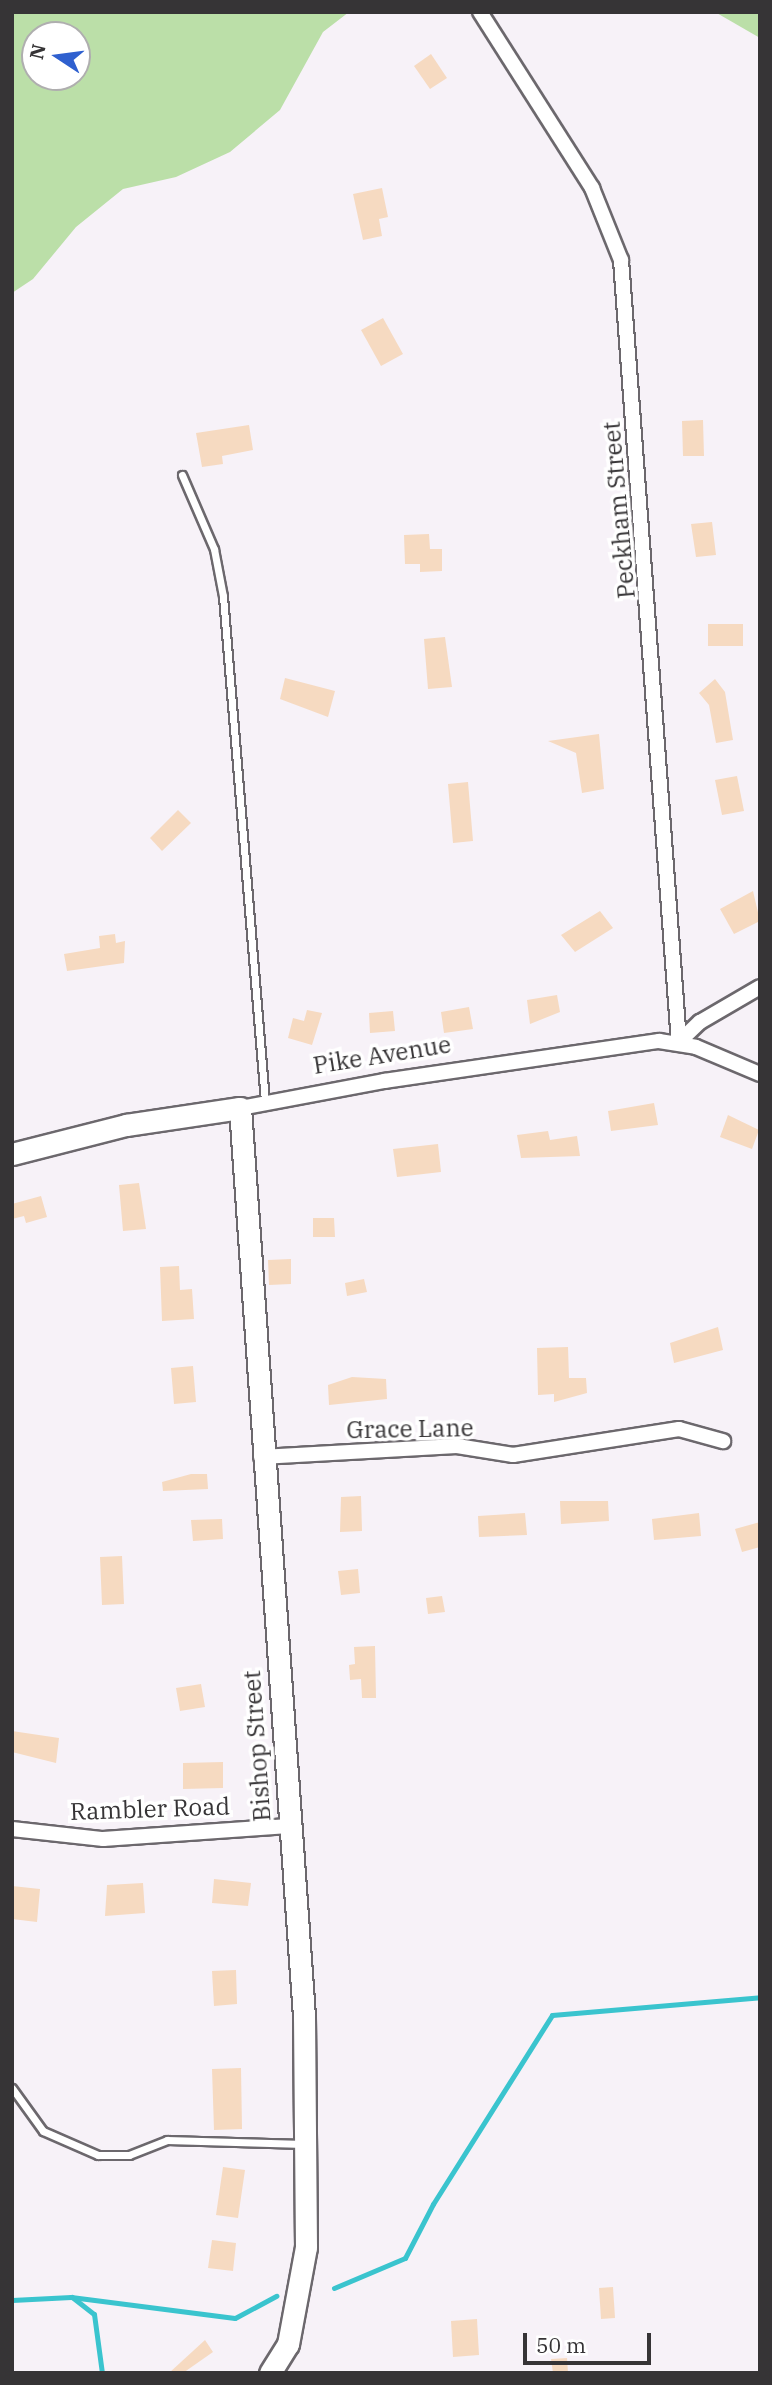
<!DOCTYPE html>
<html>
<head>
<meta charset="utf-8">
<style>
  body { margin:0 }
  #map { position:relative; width:772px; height:2385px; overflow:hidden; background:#f7f2f8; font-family:"IBM Plex Serif",serif }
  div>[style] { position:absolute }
  .green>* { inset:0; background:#bbdfa8 }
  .stream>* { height:5px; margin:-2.5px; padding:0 2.5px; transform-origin:2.5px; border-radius:2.5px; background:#3ac4ce }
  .building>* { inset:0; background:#f6dac1 }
  .roads { filter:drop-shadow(2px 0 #6c686d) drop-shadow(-2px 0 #6c686d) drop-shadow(0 2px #6c686d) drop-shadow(0 -2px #6c686d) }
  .lane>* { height:7px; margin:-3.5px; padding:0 3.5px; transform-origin:3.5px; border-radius:3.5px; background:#fff }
  .street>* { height:14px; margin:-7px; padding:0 7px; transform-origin:7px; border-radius:7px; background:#fff }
  .secondary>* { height:21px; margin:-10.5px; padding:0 10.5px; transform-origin:10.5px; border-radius:10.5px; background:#fff }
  span { translate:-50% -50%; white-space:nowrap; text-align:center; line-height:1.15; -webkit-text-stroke:7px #fff; paint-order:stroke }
  .street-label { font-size:24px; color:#363436 }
  .frame { position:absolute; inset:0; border:14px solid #363436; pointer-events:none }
  .north { position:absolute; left:21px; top:21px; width:70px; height:70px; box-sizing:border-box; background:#fff; border:2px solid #afaeaf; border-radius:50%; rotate:283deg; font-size:19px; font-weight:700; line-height:28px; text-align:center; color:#363436 }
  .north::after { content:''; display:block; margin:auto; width:24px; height:32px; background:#2f60cf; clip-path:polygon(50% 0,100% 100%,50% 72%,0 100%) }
  .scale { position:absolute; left:523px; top:2333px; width:128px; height:32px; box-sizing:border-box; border:4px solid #363436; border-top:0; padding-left:9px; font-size:21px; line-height:24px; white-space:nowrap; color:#363436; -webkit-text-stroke:5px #fff; paint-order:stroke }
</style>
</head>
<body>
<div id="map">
  <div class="green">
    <div style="clip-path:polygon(evenodd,12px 12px,349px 12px,323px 32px,280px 110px,230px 152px,176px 177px,123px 189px,76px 227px,33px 279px,12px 293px,12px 12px,35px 35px,77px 35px,77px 77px,35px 77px,35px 35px)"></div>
    <div style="clip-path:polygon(715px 12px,760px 12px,760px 38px)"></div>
  </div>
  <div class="stream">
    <div style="left:334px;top:2288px;width:77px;rotate:-22.9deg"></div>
    <div style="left:405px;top:2258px;width:61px;rotate:-62.6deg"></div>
    <div style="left:433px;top:2204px;width:223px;rotate:-57.8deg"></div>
    <div style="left:552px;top:2015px;width:209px;rotate:-4.9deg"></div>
    <div style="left:72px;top:2297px;width:28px;rotate:38deg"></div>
    <div style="left:94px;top:2314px;width:60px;rotate:82.3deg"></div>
    <div style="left:12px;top:2300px;width:59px;rotate:-2.9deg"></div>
    <div style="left:71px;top:2297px;width:165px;rotate:7.3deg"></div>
    <div style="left:235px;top:2318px;width:47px;rotate:-28.2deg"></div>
  </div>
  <div class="building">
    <div style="clip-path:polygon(431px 54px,447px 78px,430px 89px,414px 66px)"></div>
    <div style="clip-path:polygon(382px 188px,388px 217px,379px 219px,382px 236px,363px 240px,353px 194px)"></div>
    <div style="clip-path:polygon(383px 318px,403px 354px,381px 366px,361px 330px)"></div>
    <div style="clip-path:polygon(703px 420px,704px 456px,683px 456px,682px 421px)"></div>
    <div style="clip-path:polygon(249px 425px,253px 450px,222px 456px,223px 464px,202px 467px,196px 433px)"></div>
    <div style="clip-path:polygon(712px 522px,716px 555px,696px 557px,691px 524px)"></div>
    <div style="clip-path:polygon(429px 534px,430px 549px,442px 549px,442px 571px,420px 572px,420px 564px,405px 564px,404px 535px)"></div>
    <div style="clip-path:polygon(708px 624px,743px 624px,743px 646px,708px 646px)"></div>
    <div style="clip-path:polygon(445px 637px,452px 687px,428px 689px,424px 639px)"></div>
    <div style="clip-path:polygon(285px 678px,335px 691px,328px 717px,280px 699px)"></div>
    <div style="clip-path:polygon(715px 679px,725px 692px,733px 740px,716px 743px,709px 705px,699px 693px)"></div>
    <div style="clip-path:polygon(599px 734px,604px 789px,582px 793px,576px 753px,548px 741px)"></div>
    <div style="clip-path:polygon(737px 776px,744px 811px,722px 815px,715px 780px)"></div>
    <div style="clip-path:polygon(468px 782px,473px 841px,453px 843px,448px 784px)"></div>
    <div style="clip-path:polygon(178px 810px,191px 823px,162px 851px,150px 838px)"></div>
    <div style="clip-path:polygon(753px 891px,760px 921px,734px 934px,720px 909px)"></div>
    <div style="clip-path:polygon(600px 911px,613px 928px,575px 952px,561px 935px)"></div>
    <div style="clip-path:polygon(115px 934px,116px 943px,125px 941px,124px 963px,67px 971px,64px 954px,100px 948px,99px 936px)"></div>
    <div style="clip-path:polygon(557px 995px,560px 1012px,530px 1024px,527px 1000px)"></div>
    <div style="clip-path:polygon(469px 1007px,473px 1029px,444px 1033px,441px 1012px)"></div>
    <div style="clip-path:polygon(307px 1010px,322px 1013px,312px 1045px,288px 1038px,293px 1018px,304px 1021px)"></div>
    <div style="clip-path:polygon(393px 1011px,395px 1031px,370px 1033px,369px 1013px)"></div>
    <div style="clip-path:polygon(654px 1103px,658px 1125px,611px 1131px,608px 1111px)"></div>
    <div style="clip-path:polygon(728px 1115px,759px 1130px,752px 1149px,720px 1137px)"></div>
    <div style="clip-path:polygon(548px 1131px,550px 1140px,577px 1136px,580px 1156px,521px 1158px,517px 1135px)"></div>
    <div style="clip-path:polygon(438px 1144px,441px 1172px,397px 1177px,393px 1149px)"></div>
    <div style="clip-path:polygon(139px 1183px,146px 1229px,123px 1231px,119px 1185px)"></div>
    <div style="clip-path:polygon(41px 1196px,47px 1217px,26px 1223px,24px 1216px,12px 1219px,12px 1204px)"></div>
    <div style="clip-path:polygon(313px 1218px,334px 1218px,335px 1237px,313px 1237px)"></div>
    <div style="clip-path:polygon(291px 1259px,291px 1284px,269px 1285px,268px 1260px)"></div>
    <div style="clip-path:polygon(179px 1266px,180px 1290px,192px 1289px,194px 1319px,162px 1321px,160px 1267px)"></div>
    <div style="clip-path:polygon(364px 1279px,367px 1292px,347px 1296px,345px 1283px)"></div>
    <div style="clip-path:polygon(718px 1327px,723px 1350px,674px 1363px,670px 1343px)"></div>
    <div style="clip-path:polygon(568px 1347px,569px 1378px,586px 1378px,587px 1393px,554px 1402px,554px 1394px,538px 1395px,537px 1348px)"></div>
    <div style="clip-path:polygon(193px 1366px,196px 1402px,174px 1404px,171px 1368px)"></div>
    <div style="clip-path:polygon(352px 1377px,386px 1379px,387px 1399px,329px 1405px,328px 1385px)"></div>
    <div style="clip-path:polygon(191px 1474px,207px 1474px,208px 1489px,163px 1491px,162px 1482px)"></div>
    <div style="clip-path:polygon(361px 1496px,362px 1531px,340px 1532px,341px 1497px)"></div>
    <div style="clip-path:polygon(560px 1501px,608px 1501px,609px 1521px,561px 1524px)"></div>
    <div style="clip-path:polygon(525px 1513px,527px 1535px,479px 1537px,478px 1516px)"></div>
    <div style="clip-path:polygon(699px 1513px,701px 1536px,654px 1540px,652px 1519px)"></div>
    <div style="clip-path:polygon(222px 1519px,223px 1539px,193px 1541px,191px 1520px)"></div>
    <div style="clip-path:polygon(760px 1522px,760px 1547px,742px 1552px,735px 1529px)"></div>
    <div style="clip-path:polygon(122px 1556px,124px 1604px,102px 1605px,100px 1557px)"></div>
    <div style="clip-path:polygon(358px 1569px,360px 1593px,341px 1595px,338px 1571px)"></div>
    <div style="clip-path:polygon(442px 1596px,445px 1612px,428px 1614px,426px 1598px)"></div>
    <div style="clip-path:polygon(375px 1646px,376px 1698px,362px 1698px,361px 1679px,350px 1680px,349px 1665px,355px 1664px,354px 1647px)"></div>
    <div style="clip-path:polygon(201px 1684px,205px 1707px,180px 1711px,176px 1688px)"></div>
    <div style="clip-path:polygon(12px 1731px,59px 1738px,56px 1763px,12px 1752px)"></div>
    <div style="clip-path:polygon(223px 1762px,223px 1788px,183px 1789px,183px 1763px)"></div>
    <div style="clip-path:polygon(214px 1879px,251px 1883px,248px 1906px,212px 1903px)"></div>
    <div style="clip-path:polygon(143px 1883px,145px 1913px,105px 1916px,107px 1885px)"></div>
    <div style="clip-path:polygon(12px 1886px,40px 1889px,37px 1922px,12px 1919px)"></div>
    <div style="clip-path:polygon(236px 1970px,237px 2004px,214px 2006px,212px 1971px)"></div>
    <div style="clip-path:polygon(241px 2068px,242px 2129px,214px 2130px,212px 2069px)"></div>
    <div style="clip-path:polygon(223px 2167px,245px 2170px,238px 2218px,216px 2215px)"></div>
    <div style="clip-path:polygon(212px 2240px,236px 2243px,233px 2271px,208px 2268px)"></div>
    <div style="clip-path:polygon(613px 2287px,615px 2318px,601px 2319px,599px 2288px)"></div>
    <div style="clip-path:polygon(477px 2319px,479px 2355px,453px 2357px,451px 2321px)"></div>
    <div style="clip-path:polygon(205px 2340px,213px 2352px,183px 2373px,169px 2373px)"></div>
    <div style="clip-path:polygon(567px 2358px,568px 2373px,553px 2373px,551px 2359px)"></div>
  </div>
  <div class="roads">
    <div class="lane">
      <div style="left:182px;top:475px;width:81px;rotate:66.6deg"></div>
      <div style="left:214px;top:549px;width:48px;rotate:79.2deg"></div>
      <div style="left:223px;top:596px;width:507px;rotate:85.25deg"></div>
      <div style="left:12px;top:2088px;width:53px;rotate:54.2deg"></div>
      <div style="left:43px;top:2131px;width:60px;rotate:23.6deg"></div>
      <div style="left:98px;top:2155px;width:31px"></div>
      <div style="left:129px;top:2155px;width:41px;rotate:-21.5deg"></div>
      <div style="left:167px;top:2140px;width:137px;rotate:1.7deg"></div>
    </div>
    <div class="street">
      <div style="left:480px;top:12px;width:209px;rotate:57.5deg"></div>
      <div style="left:592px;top:188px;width:78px;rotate:68.1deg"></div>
      <div style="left:621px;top:260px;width:784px;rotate:85.76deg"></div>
      <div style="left:679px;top:1042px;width:29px;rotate:-44deg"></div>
      <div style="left:700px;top:1022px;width:69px;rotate:-30.3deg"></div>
      <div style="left:240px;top:1108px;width:147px;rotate:-10.6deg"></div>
      <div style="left:384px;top:1081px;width:278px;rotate:-8.3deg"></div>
      <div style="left:659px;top:1041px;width:37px;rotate:9deg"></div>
      <div style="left:696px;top:1047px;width:69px;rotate:22.9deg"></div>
      <div style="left:261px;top:1457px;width:196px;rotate:-3.2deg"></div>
      <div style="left:457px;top:1446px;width:57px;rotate:9.1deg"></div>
      <div style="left:513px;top:1455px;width:168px;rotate:-8.9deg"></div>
      <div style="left:679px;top:1429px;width:46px;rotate:15.3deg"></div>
      <div style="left:12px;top:1829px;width:92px;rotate:6.3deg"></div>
      <div style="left:103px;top:1839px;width:186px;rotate:-4deg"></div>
    </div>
    <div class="secondary">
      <div style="left:12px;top:1154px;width:118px;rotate:-14.3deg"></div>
      <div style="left:126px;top:1125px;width:115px;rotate:-8.5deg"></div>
      <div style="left:240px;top:1108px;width:911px;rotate:85.97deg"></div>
      <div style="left:304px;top:2017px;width:230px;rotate:89.5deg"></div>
      <div style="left:306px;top:2247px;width:99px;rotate:100.5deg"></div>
      <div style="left:288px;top:2344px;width:34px;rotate:122deg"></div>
    </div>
  </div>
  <div class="street-label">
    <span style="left:619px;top:510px;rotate:-95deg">Peckham Street</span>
    <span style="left:382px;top:1055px;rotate:-9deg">Pike Avenue</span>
    <span style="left:410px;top:1429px;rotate:-1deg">Grace Lane</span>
    <span style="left:257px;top:1746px;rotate:-94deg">Bishop Street</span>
    <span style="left:150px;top:1809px;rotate:-2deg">Rambler Road</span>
  </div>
  <div class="frame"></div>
  <div class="north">N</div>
  <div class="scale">50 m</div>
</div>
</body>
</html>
